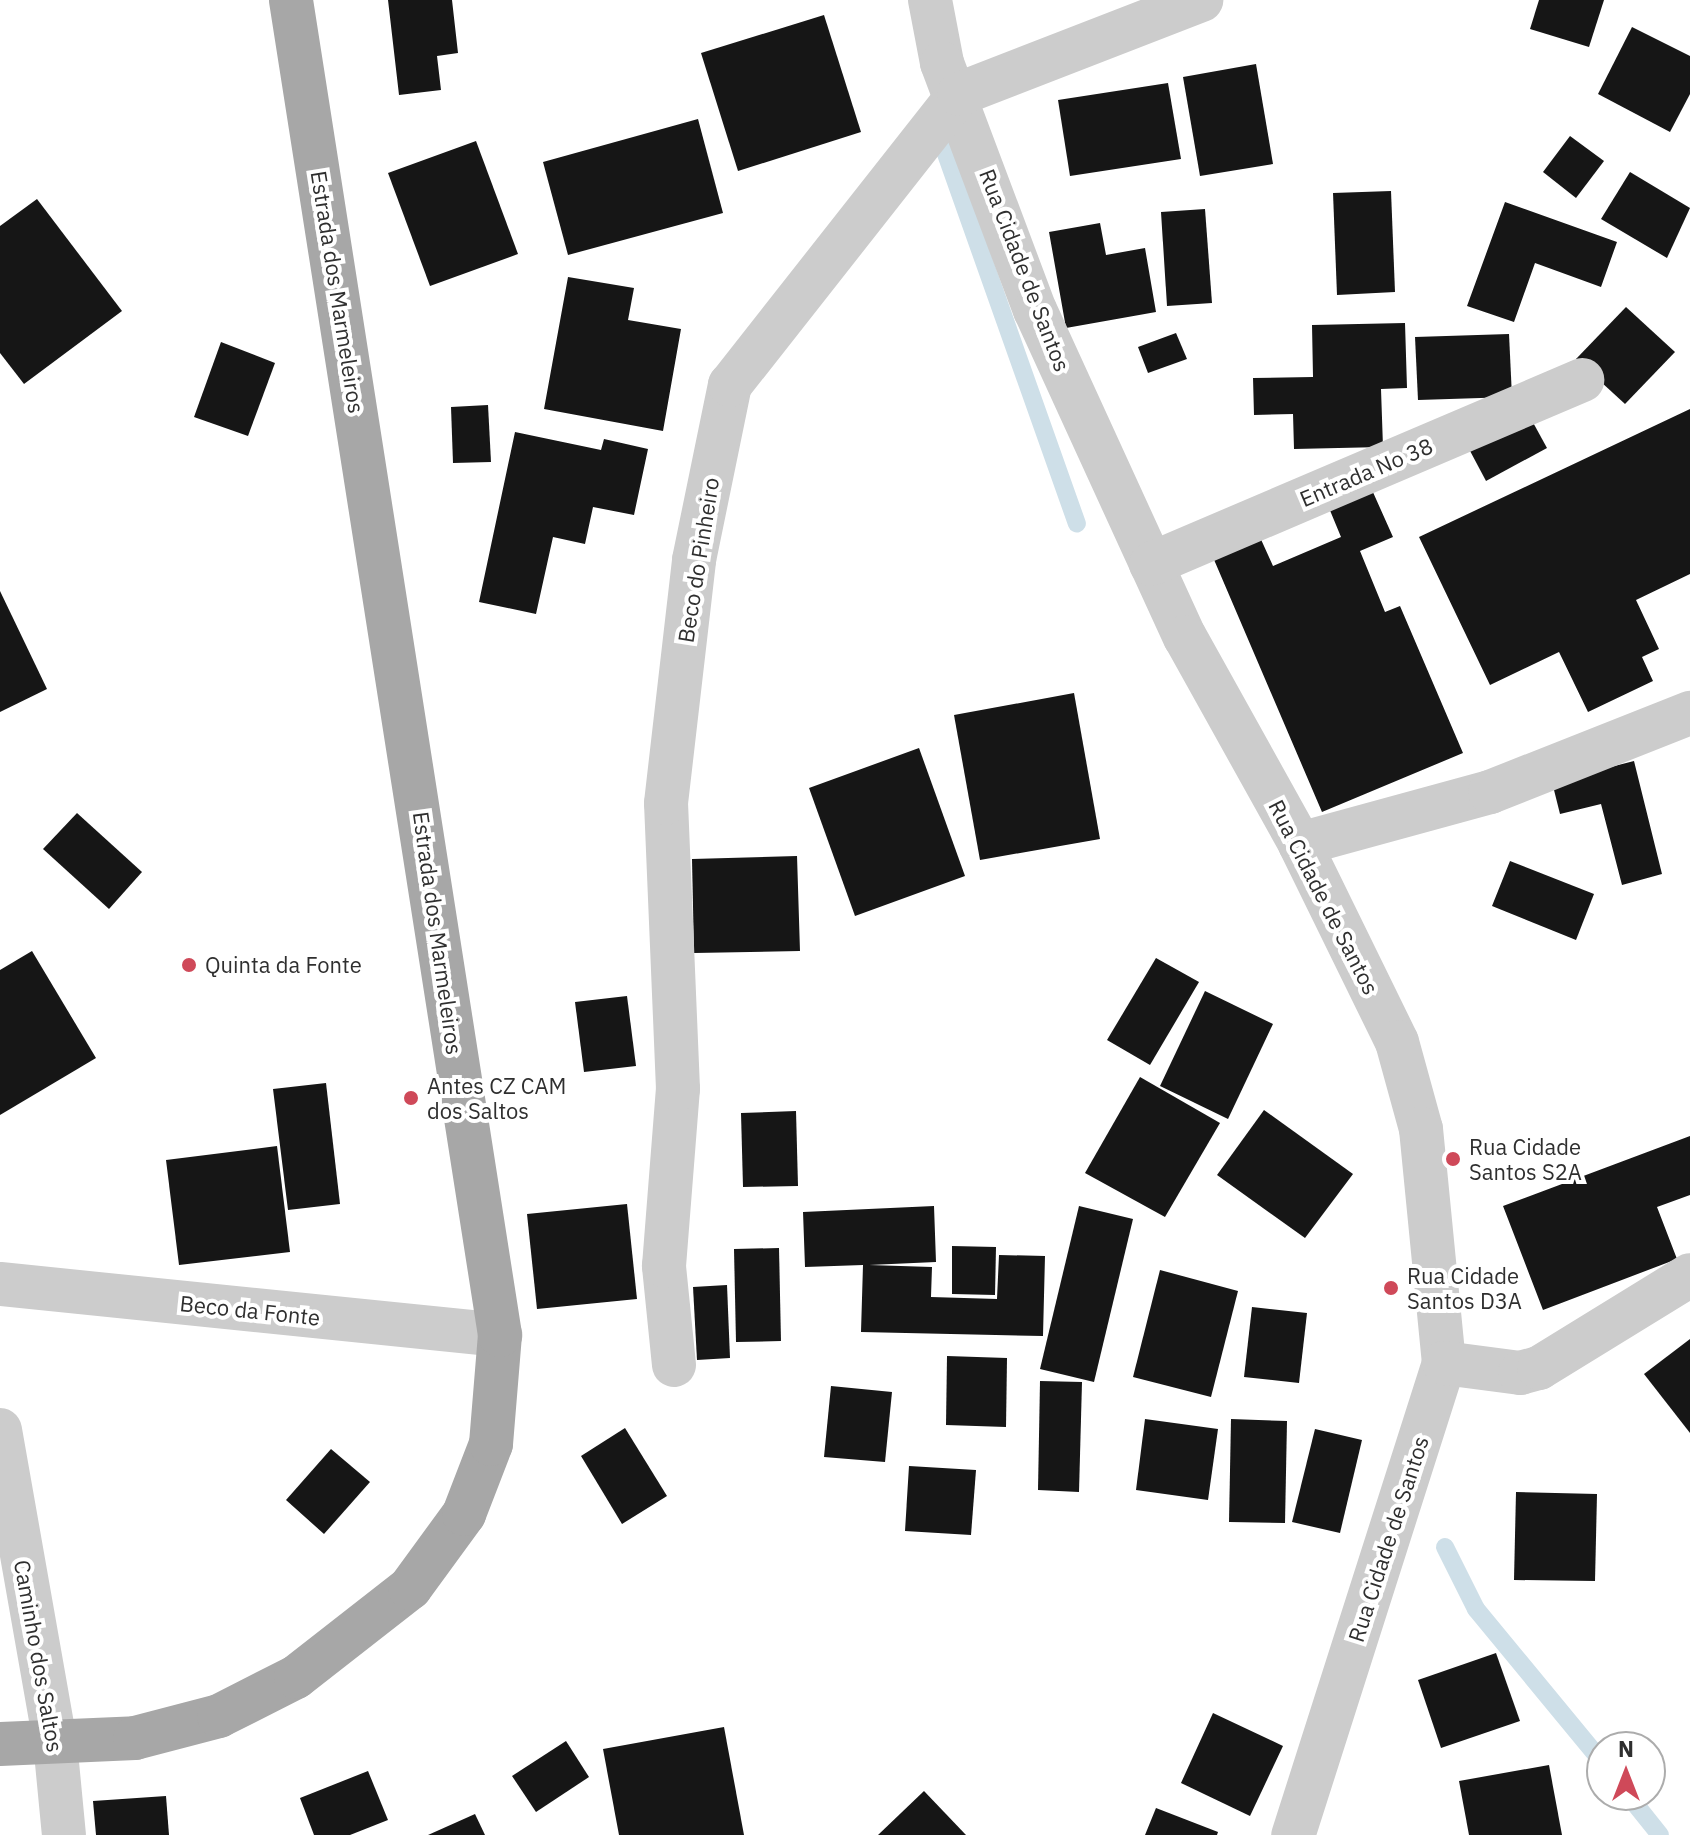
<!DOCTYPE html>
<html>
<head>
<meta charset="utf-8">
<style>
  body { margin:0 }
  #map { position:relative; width:1690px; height:1835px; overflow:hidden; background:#fff; font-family:"IBM Plex Sans",sans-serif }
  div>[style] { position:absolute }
  .stream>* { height:18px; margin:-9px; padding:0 9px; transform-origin:9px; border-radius:9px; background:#cedfe8 }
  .building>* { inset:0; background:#161616 }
  .minor>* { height:44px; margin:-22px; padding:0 22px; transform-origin:22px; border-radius:22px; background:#ccc }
  .major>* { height:44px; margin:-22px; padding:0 22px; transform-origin:22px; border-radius:22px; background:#a7a7a7 }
  .dots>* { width:22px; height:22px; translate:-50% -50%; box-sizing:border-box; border:4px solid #fff; border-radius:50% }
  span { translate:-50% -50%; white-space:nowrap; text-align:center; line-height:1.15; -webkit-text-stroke:8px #fff; paint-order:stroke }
  .street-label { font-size:22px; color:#2f2f2f }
  .poi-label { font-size:22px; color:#2f2f2f }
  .left { translate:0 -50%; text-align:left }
  .north { position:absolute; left:1586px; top:1731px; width:80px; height:80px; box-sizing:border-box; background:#fff; border:2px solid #acacac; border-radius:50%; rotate:0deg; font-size:22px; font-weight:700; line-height:32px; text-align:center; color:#2f2f2f }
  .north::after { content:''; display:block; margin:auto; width:28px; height:36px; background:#cf4959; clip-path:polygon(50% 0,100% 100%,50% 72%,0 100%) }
</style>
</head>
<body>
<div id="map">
  <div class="stream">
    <div style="left:940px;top:137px;width:410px;rotate:70.5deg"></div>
    <div style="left:1445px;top:1547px;width:69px;rotate:63.4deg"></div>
    <div style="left:1476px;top:1609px;width:198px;rotate:50.5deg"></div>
    <div style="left:1628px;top:1795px;width:51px;rotate:51.3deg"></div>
  </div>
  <div class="building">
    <div style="clip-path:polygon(388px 0,452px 0,458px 53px,437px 56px,441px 90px,399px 95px)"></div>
    <div style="clip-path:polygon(1539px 0,1604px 0,1589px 47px,1530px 29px)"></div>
    <div style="clip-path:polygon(824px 15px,861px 132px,738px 171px,701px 53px)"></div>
    <div style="clip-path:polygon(1632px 27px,1690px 56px,1690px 94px,1670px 132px,1598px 94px)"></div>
    <div style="clip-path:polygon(1256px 64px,1273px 164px,1200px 176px,1183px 77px)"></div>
    <div style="clip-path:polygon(1168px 83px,1181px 159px,1070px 176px,1058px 100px)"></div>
    <div style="clip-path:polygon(698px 119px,723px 213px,568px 255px,543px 162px)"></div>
    <div style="clip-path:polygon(1570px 136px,1604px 161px,1576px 198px,1543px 172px)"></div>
    <div style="clip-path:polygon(476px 141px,518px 254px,430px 286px,388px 173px)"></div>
    <div style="clip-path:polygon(1630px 172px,1690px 208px,1667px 258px,1601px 219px)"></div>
    <div style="clip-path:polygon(1391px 191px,1395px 292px,1337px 295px,1333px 193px)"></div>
    <div style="clip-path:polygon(37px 199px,122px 311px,24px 384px,0 353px,0 226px)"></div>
    <div style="clip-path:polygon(1505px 202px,1617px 242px,1601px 287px,1535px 263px,1514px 322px,1467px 306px)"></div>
    <div style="clip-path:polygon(1205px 209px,1212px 303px,1167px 306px,1161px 212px)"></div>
    <div style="clip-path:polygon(1100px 223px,1106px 255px,1145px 248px,1156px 312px,1066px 328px,1049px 232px)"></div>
    <div style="clip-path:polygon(568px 277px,634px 288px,628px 320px,681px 329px,663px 431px,544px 409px)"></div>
    <div style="clip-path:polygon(1626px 307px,1675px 352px,1625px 404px,1576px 359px)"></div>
    <div style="clip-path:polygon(1405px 323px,1407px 388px,1381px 389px,1383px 447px,1294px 449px,1293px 414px,1254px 415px,1253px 378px,1313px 377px,1312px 325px)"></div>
    <div style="clip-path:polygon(1176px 333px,1187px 359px,1148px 373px,1138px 347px)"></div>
    <div style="clip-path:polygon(1509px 334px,1512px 397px,1418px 400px,1415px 337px)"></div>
    <div style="clip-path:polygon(221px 342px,275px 363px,248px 436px,194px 417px)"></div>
    <div style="clip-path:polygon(488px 405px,491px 462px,453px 463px,451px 407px)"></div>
    <div style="clip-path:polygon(1690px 409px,1690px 574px,1636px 600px,1659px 649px,1642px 657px,1653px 681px,1588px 712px,1559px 652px,1490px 685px,1419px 537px)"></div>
    <div style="clip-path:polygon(1530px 417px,1547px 448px,1486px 481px,1469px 449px)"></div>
    <div style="clip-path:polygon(515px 432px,601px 450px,604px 439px,648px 449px,634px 515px,593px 507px,585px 544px,553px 537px,536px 614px,479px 602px)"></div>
    <div style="clip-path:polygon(1372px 490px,1393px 537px,1360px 551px,1385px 612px,1400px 606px,1463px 753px,1322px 812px,1212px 555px,1259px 535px,1273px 566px,1341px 537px,1329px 508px)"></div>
    <div style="clip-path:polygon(0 591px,47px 689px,0 712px)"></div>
    <div style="clip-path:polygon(1074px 693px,1100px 839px,980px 860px,954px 715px)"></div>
    <div style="clip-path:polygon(919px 748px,965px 876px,855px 916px,809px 788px)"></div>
    <div style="clip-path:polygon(1634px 761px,1662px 874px,1622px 885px,1601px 804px,1560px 814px,1552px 782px)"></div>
    <div style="clip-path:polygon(77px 813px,142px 872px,109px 909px,43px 849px)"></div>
    <div style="clip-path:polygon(797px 856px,800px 951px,694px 953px,692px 859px)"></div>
    <div style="clip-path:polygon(1510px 861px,1594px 894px,1576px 940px,1492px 906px)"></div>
    <div style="clip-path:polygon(32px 951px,96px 1058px,0 1115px,0 970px)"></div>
    <div style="clip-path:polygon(1156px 958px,1199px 982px,1150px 1065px,1107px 1040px)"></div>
    <div style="clip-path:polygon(1205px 991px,1273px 1024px,1228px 1119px,1160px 1086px)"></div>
    <div style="clip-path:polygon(627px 996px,636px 1066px,584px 1072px,575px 1002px)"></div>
    <div style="clip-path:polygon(1140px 1077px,1220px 1123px,1165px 1217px,1085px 1173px)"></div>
    <div style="clip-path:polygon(326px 1083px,340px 1204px,288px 1210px,273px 1089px)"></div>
    <div style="clip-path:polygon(1264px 1110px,1353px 1174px,1305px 1238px,1217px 1175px)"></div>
    <div style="clip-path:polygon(796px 1111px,798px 1186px,743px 1187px,741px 1113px)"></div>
    <div style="clip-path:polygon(1690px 1136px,1690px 1195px,1657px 1207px,1677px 1259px,1543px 1310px,1503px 1206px)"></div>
    <div style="clip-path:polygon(277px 1146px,290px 1252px,179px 1265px,166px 1160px)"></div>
    <div style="clip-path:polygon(627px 1204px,637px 1299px,537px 1309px,527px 1214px)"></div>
    <div style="clip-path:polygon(934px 1206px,936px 1262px,869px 1265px,932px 1267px,931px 1297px,997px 1299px,999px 1255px,1045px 1256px,1043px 1336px,861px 1332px,863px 1265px,805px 1267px,803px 1212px)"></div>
    <div style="clip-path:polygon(1079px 1206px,1133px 1219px,1094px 1382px,1040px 1369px)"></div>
    <div style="clip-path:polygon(952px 1246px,996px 1247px,995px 1295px,952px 1294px)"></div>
    <div style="clip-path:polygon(779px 1248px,781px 1341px,736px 1342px,734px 1249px)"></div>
    <div style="clip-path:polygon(1160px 1270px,1238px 1291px,1211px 1397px,1133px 1377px)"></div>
    <div style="clip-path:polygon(727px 1285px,730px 1358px,697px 1360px,693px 1287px)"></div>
    <div style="clip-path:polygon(1252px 1307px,1307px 1313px,1299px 1383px,1244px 1377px)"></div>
    <div style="clip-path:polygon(1690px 1339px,1690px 1433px,1644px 1374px)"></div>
    <div style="clip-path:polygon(947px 1356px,1007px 1358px,1006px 1427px,946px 1425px)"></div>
    <div style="clip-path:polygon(1040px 1381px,1082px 1382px,1079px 1492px,1038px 1490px)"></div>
    <div style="clip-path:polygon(831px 1386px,892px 1392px,885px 1462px,824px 1457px)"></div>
    <div style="clip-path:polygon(1145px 1419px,1218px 1429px,1208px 1500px,1136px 1490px)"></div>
    <div style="clip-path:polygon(1231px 1419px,1287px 1421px,1285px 1523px,1229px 1522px)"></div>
    <div style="clip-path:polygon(625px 1428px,667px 1496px,622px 1524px,581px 1456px)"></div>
    <div style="clip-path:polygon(1315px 1429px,1362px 1440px,1340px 1533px,1292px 1522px)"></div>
    <div style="clip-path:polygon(331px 1449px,370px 1482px,324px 1534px,286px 1500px)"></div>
    <div style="clip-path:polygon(909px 1466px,976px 1470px,971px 1535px,905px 1531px)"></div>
    <div style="clip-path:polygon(1516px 1492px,1597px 1494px,1595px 1581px,1514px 1580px)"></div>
    <div style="clip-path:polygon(1496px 1653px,1520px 1721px,1441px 1748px,1418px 1680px)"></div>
    <div style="clip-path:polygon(1213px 1713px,1283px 1746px,1250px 1816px,1181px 1783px)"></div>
    <div style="clip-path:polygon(724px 1727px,744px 1835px,619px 1835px,603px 1749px)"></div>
    <div style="clip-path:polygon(566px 1741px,589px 1777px,536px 1812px,512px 1776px)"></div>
    <div style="clip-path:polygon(1549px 1765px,1562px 1835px,1469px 1835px,1459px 1781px)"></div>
    <div style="clip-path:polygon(368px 1771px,388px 1820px,350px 1835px,314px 1835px,300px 1798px)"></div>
    <div style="clip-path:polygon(924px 1791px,966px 1835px,878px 1835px)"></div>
    <div style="clip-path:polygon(166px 1796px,169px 1835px,96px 1835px,93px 1801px)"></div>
    <div style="clip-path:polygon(1156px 1808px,1218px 1832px,1217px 1835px,1145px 1835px)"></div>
    <div style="clip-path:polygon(475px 1814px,485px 1835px,428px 1835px)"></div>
  </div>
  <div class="minor">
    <div style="left:930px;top:0;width:64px;rotate:79.2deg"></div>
    <div style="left:942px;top:63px;width:264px;rotate:69.4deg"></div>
    <div style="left:1035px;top:310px;width:360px;rotate:65.4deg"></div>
    <div style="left:1185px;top:637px;width:237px;rotate:60.9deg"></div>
    <div style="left:1300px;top:844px;width:220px;rotate:63.9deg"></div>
    <div style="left:1397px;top:1042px;width:90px;rotate:74.6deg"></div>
    <div style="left:1421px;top:1129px;width:235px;rotate:84.4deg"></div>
    <div style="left:1444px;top:1363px;width:496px;rotate:107.7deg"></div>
    <div style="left:1151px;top:564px;width:469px;rotate:-23.1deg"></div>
    <div style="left:1300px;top:844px;width:197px;rotate:-15.3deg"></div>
    <div style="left:1490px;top:792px;width:215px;rotate:-21.6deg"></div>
    <div style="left:0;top:1284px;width:503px;rotate:5.82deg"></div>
    <div style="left:1444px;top:1363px;width:77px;rotate:7.5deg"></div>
    <div style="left:1520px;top:1373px;width:20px;rotate:-15deg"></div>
    <div style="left:1539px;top:1368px;width:177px;rotate:-31.6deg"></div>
    <div style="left:674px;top:1365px;width:100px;rotate:-95.8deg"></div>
    <div style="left:664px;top:1266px;width:178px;rotate:-85.5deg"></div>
    <div style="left:678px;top:1089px;width:286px;rotate:-92.4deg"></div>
    <div style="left:666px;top:803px;width:245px;rotate:-83.4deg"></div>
    <div style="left:694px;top:560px;width:179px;rotate:-78.4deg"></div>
    <div style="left:730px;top:385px;width:370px;rotate:-51.8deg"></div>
    <div style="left:959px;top:94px;width:260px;rotate:-21.2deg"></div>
    <div style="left:0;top:1430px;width:317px;rotate:80deg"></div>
    <div style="left:55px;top:1742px;width:93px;rotate:84.5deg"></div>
  </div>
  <div class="major">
    <div style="left:0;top:1744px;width:135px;rotate:-2.5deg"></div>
    <div style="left:135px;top:1738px;width:87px;rotate:-14.7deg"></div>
    <div style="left:219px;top:1716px;width:86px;rotate:-26.9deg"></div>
    <div style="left:296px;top:1677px;width:145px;rotate:-38deg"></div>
    <div style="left:410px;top:1588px;width:92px;rotate:-53.9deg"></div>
    <div style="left:464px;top:1514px;width:75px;rotate:-68.9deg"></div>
    <div style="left:491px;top:1444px;width:109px;rotate:-85.3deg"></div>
    <div style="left:500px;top:1335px;width:1351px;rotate:-98.9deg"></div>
  </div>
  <div class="dots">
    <div style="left:189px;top:965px;background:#cf4959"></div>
    <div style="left:411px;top:1098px;background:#cf4959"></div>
    <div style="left:1453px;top:1159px;background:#cf4959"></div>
    <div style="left:1391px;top:1288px;background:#cf4959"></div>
  </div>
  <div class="street-label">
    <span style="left:1025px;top:270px;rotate:69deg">Rua Cidade de Santos</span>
    <span style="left:338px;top:292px;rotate:81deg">Estrada dos Marmeleiros</span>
    <span style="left:1366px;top:472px;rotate:-23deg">Entrada No 38</span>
    <span style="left:698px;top:560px;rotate:-81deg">Beco do Pinheiro</span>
    <span style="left:1324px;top:897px;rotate:63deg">Rua Cidade de Santos</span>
    <span style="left:438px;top:933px;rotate:82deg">Estrada dos Marmeleiros</span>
    <span style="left:250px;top:1310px;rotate:6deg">Beco da Fonte</span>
    <span style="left:1388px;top:1539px;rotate:-72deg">Rua Cidade de Santos</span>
    <span style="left:39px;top:1656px;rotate:80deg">Caminho dos Saltos</span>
  </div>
  <div class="poi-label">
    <span class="left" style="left:205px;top:965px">Quinta da Fonte</span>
    <span class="left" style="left:427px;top:1098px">Antes CZ CAM<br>dos Saltos</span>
    <span class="left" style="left:1469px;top:1159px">Rua Cidade<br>Santos S2A</span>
    <span class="left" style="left:1407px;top:1288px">Rua Cidade<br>Santos D3A</span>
  </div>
  <div class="north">N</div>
</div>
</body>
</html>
